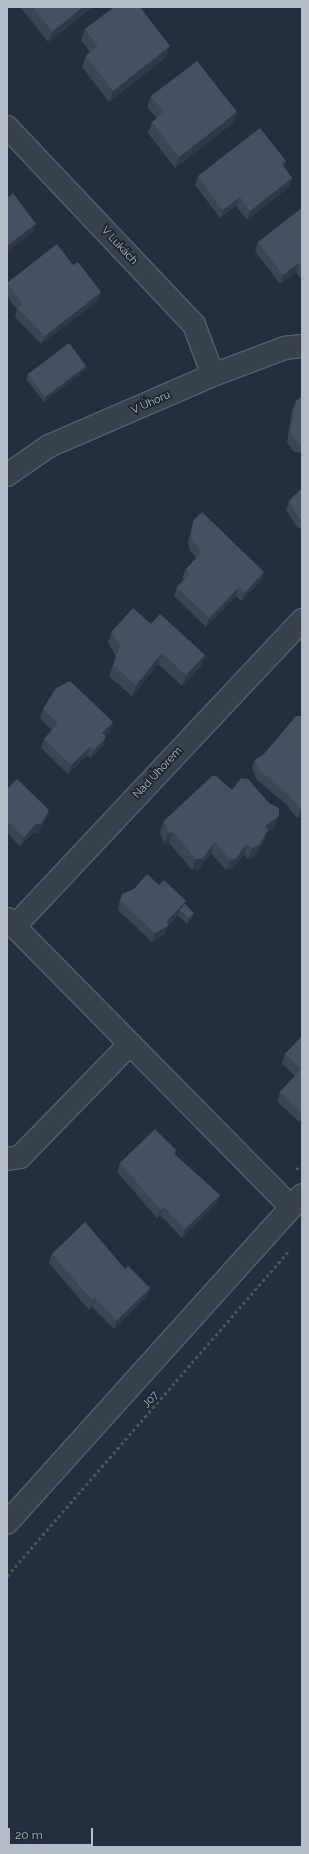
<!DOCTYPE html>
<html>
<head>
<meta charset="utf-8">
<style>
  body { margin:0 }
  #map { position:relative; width:309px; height:1854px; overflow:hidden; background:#242f3e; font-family:Raleway,sans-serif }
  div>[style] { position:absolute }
  .path>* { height:2.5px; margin-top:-1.25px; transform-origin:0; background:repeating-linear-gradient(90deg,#44595c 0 3px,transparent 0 6px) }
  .roads { filter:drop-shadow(1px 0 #565f6c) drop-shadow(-1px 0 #565f6c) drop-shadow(0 1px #565f6c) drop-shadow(0 -1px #565f6c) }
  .minor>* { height:22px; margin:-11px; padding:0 11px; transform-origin:11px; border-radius:11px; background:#38414e }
  .wall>* { inset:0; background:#3b4654 }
  .shaded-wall>* { inset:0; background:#303945 }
  .building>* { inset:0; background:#455162 }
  span { translate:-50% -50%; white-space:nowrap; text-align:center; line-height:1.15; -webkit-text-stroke:3.5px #1d2633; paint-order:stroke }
  .street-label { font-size:11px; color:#b4bcc9 }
  .frame { position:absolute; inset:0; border:8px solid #b4bcc9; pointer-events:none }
  .scale { position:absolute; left:8px; top:1828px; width:85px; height:18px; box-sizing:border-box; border:2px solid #b4bcc9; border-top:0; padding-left:5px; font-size:12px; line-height:14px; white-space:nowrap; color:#b4bcc9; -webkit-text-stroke:3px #1d2633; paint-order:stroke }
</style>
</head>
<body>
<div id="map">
  <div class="path">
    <div style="left:296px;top:1169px;width:7px;rotate:-27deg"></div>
    <div style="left:7px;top:1576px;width:429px;rotate:-49.1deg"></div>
  </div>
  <div class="roads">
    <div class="minor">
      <div style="left:7px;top:127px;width:272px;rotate:46.6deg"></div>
      <div style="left:194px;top:325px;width:53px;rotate:69.2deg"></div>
      <div style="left:7px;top:475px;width:51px;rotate:-34.6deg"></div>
      <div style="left:49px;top:446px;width:179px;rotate:-23.4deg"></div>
      <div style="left:213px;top:375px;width:77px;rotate:-20.6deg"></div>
      <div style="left:285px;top:348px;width:17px;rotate:-7deg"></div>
      <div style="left:7px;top:919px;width:404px;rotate:45.4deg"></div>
      <div style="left:14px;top:927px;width:421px;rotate:-46.8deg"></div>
      <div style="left:7px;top:1159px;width:13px;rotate:-9deg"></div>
      <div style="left:20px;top:1157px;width:158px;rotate:-45.8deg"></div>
      <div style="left:7px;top:1523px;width:441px;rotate:-48deg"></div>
    </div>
  </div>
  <div class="wall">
    <div style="clip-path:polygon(21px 7px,93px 7px,48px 42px,21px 8px)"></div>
    <div style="clip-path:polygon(85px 29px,170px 46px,166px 57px,109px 102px,82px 67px,86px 56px,90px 52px,81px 40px)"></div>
    <div style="clip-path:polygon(151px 96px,233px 123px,175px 168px,148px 133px,152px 122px,157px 119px,147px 107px)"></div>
    <div style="clip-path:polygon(286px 161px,284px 167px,292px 178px,289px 187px,247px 220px,236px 206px,220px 218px,195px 185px,198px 176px)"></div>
    <div style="clip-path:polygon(302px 208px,302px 280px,296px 272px,280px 284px,255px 251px,258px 242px)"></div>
    <div style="clip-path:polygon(73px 265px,101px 292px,98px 301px,41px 344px,15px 317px,17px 310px,7px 296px,7px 283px)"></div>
    <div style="clip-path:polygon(86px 366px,84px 371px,44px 402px,26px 379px,28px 374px)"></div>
    <div style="clip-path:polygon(302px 396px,302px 453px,294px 452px,287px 442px,292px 410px,296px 401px)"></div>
    <div style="clip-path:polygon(302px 488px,302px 530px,296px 526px,286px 510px,289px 501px)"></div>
    <div style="clip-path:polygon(194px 520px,264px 572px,261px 581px,241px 601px,236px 596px,206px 627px,174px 596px,177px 587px,184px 579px,182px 578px,186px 569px,196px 558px,190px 551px,188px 541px)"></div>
    <div style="clip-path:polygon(151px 624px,205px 655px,201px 666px,182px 686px,158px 664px,132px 696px,109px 676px,116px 657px,108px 642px,112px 631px)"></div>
    <div style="clip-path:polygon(43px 709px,110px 731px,105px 736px,103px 746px,91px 758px,87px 755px,68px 774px,41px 748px,44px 739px,52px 730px,40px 718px)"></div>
    <div style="clip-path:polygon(302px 716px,302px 818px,297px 818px,286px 804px,257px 780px,252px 768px,255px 760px,264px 754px)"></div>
    <div style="clip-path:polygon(7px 789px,46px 819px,38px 833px,33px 833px,20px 846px,7px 833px)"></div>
    <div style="clip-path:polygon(232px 790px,275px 827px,267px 832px,264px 841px,255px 856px,248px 859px,244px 855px,231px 870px,226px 870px,211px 853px,198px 870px,192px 870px,169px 843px,164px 844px,160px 832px,164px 821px)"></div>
    <div style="clip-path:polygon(159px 885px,185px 904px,194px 913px,192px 918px,187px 924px,178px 915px,168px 926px,164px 935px,152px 942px,118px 910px,119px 903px,122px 894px)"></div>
    <div style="clip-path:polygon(302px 1036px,302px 1119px,299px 1122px,277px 1101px,280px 1092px,295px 1076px,282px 1063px,285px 1054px)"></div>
    <div style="clip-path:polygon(176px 1150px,175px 1155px,220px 1195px,216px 1204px,182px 1238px,160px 1215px,157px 1218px,117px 1172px,120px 1163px)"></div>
    <div style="clip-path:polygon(52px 1254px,125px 1269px,150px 1288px,147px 1296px,114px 1329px,92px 1307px,89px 1310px,49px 1263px)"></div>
  </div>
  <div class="shaded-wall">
    <div style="clip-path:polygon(83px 7px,93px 7px,48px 42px,52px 32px)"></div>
    <div style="clip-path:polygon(170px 46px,166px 57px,109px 102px,113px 91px)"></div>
    <div style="clip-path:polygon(237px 112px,233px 123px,175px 168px,179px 157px)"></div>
    <div style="clip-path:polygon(286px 161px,283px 170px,282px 164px)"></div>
    <div style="clip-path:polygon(292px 178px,289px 187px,247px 220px,250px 211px)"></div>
    <div style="clip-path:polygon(240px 197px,236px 206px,220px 218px,223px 210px)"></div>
    <div style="clip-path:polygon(36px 224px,33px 232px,7px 252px,7px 246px)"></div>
    <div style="clip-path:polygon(299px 263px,296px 272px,280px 284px,283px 275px)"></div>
    <div style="clip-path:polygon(101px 292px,98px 301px,41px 344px,45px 336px)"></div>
    <div style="clip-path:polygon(86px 366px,84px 371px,44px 402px,45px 397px)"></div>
    <div style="clip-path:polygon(264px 572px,261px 581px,241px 601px,245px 592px)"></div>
    <div style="clip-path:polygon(239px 587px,236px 596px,206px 627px,209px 618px)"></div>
    <div style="clip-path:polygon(162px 653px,158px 664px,132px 696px,136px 685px)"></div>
    <div style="clip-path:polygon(205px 655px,201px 666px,182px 686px,186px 675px)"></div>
    <div style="clip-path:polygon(113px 722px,110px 731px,99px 742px,102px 733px)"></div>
    <div style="clip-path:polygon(106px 737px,103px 746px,91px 758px,94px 750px)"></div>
    <div style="clip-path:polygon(91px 746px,87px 755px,68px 774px,71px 765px)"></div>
    <div style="clip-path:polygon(300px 809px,302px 809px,302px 818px,297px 818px)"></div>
    <div style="clip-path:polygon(49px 810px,46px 819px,38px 833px,33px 833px,20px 846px,24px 837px)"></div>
    <div style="clip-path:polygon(279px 816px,275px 827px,267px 832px,264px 841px,255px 856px,248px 859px,252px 848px,265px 826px)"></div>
    <div style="clip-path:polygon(173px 832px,169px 843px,164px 844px,168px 833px)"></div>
    <div style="clip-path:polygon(215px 842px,211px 853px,198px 870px,192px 870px,196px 859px)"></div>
    <div style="clip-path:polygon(247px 844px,244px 855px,231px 870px,226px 870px,230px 860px)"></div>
    <div style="clip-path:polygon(186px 901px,183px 910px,180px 910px,178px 915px,166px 927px,168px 926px,164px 935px,152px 942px,155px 933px)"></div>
    <div style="clip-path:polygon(194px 913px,192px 918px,187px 924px,189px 918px)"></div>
    <div style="clip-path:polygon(302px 1114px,302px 1119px,299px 1122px)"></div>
    <div style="clip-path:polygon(220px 1195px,216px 1204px,182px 1238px,185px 1229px)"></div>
    <div style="clip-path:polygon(164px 1207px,160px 1215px,157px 1218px,161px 1210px)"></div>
    <div style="clip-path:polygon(150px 1288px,147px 1296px,114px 1329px,117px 1320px)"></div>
    <div style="clip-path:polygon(95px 1298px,92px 1307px,89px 1310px,93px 1301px)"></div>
  </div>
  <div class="building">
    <div style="clip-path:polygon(33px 7px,83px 7px,52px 32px)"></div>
    <div style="clip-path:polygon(114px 7px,140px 7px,170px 46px,113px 91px,86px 56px,98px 46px,85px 29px)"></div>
    <div style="clip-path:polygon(197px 61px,237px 112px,179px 157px,152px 122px,164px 112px,151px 96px)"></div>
    <div style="clip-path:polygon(260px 128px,286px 161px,282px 164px,292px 178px,250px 211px,240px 197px,223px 210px,198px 176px)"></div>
    <div style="clip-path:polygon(13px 193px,36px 224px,7px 246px,7px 194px,9px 197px)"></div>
    <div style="clip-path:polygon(302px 208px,302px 267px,299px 263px,283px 275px,258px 242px)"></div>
    <div style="clip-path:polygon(57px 244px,73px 265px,78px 262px,101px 292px,45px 336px,18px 308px,23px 304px,7px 283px)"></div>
    <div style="clip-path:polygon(69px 343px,86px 366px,45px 397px,28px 374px)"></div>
    <div style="clip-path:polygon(302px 396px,302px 444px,298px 443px,290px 433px,296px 401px)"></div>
    <div style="clip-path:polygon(302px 488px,302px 519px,299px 518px,289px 501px)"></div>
    <div style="clip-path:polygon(202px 512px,264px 572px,245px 592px,239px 587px,209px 618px,177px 587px,190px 573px,186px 569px,202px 552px,193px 542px,191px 532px,194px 520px)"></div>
    <div style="clip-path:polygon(133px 608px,151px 624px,160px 614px,205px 655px,186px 675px,162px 653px,136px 685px,113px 665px,120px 646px,112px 631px)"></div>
    <div style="clip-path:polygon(70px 681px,113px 722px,102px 733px,106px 737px,94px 750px,91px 746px,71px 765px,44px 739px,58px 723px,43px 709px,56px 688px)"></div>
    <div style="clip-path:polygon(296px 716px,302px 716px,302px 809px,300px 809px,289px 795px,260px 771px,255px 760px,264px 754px)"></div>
    <div style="clip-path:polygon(212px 776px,216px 776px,232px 790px,241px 778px,248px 779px,270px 804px,279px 808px,279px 816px,265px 826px,268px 830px,259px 845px,252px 848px,247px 844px,235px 859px,230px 860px,215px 842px,202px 859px,196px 859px,173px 832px,168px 833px,164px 821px)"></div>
    <div style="clip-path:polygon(17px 779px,49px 810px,41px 824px,36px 824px,24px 837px,7px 821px,7px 789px)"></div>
    <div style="clip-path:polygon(147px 874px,159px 885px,164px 880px,186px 901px,167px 921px,168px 926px,155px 933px,121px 901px,122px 894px,134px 889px)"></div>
    <div style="clip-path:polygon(185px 904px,194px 913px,189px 918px,180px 910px)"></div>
    <div style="clip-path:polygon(302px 1036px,302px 1113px,280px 1092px,301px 1069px,285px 1054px)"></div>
    <div style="clip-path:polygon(155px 1129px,176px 1150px,173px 1153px,220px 1195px,185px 1229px,164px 1207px,161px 1210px,120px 1163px)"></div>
    <div style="clip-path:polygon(85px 1222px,125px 1269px,128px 1266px,150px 1288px,117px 1320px,95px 1298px,93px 1301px,52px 1254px)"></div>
  </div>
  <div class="street-label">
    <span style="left:119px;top:246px;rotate:47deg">V Lukách</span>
    <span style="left:151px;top:403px;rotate:-24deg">V Úhoru</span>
    <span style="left:158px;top:773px;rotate:-47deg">Nad Úhorem</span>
    <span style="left:151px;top:1400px;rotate:-49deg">J07</span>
  </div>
  <div class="frame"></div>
  <div class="scale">20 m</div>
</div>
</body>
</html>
